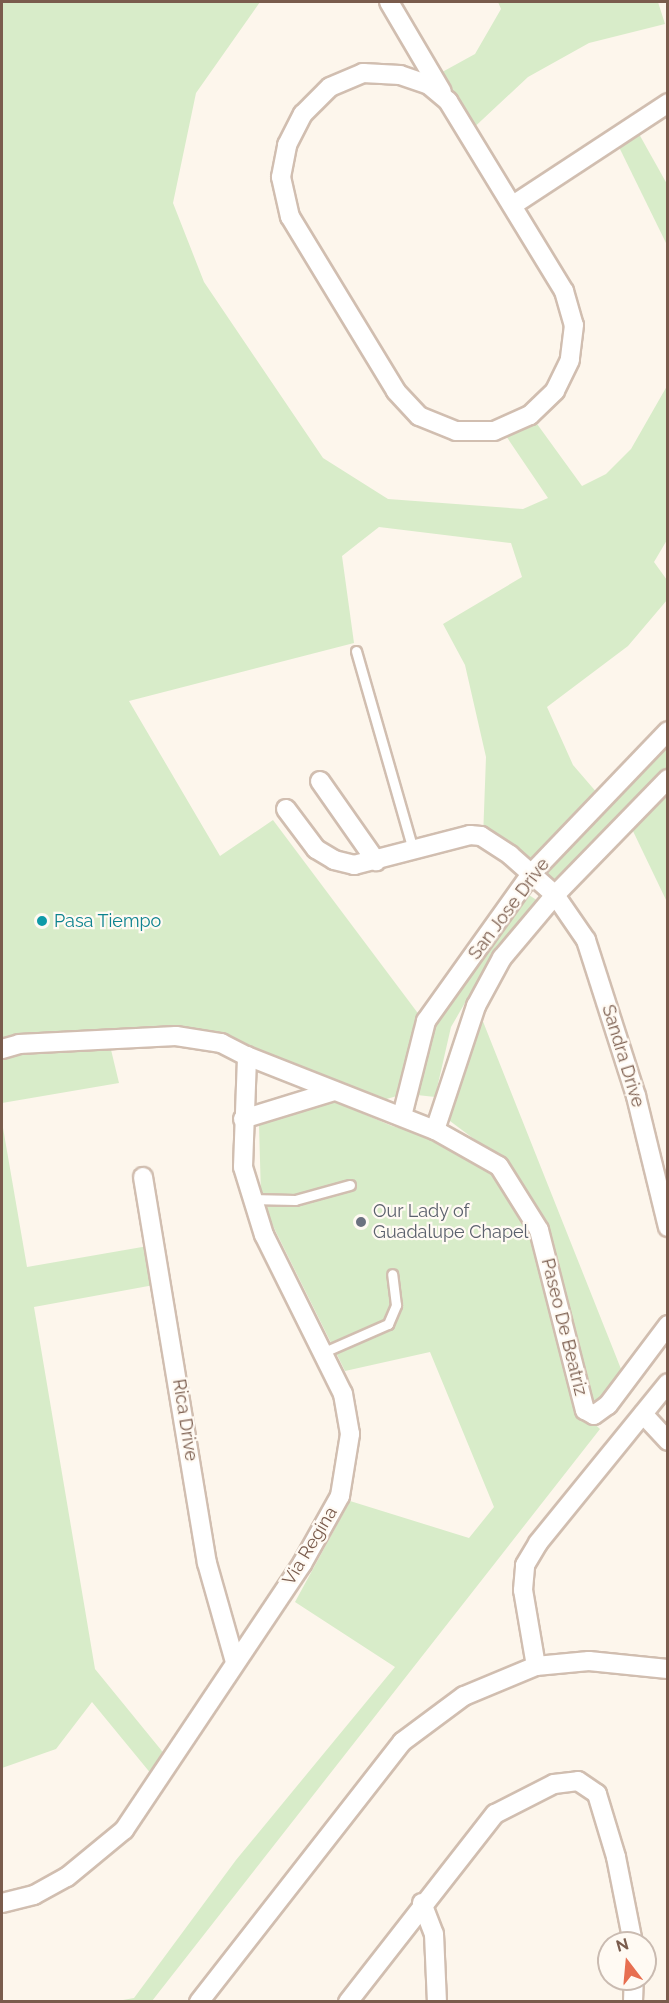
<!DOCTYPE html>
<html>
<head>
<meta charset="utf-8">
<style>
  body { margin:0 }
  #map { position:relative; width:669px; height:2003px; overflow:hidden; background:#fdf6ec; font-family:Raleway,sans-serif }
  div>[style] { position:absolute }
  .green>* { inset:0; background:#d8ecc9 }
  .roads { filter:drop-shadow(2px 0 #d1beb0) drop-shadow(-2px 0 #d1beb0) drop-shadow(0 2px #d1beb0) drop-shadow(0 -2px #d1beb0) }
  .service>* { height:9px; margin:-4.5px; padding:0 4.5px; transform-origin:4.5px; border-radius:4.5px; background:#fff }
  .minor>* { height:18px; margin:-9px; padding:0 9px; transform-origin:9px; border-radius:9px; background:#fff }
  .dots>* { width:16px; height:16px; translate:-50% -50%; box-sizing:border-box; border:3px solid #fffaf3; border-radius:50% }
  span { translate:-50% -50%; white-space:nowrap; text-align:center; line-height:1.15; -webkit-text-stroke:4.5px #fffaf3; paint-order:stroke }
  .street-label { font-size:18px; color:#7a5c4d }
  .culture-label { font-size:18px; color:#0d838f }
  .left { translate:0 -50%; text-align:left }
  .worship-label { font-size:18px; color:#5b616d }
  .frame { position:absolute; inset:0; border:3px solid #7a5c4d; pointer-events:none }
  .north { position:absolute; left:597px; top:1931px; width:60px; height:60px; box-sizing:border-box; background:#fffaf3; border:2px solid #cabbb1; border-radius:50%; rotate:344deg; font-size:16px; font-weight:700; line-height:24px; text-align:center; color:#7a5c4d }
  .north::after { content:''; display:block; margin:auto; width:21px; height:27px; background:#e76f51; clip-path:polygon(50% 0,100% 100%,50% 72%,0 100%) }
</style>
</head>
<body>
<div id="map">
  <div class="green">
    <div style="clip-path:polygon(2px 2px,260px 2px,196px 93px,173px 203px,204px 282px,323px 458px,388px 499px,523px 509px,548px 498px,504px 433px,532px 417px,582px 486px,606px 474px,631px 449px,667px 386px,667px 540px,654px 562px,667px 580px,667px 600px,628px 646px,547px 707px,573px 765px,598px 794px,536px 860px,517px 857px,483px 838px,486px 757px,465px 665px,443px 624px,522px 577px,511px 543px,379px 527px,342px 556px,354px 643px,129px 701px,220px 856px,273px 820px,423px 1020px,404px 1094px,383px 1100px,248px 1048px,107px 1033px,119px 1083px,2px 1103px)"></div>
    <div style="clip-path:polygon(498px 2px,658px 2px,665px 24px,589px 43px,528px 77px,467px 134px,435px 76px,475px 54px,501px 9px)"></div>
    <div style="clip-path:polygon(639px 134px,667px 184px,667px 245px,618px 145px)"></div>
    <div style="clip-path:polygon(667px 740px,667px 769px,555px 883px,545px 872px)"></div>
    <div style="clip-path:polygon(665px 791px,668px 797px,667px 902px,632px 829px)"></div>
    <div style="clip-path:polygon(526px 893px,538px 901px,499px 944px,451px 1027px,435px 1097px,417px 1095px,434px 1023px)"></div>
    <div style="clip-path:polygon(482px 1019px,623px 1374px,594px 1407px,587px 1403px,546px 1233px,528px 1193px,506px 1163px,446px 1118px,457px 1072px)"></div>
    <div style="clip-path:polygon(331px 1100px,392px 1126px,429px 1136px,491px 1172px,514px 1201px,531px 1238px,582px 1413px,600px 1429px,152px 2001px,112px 2002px,134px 1998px,236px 1860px,395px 1667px,295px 1602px,350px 1501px,469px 1538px,494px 1507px,430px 1352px,345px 1371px,271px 1222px,261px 1196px,259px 1125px)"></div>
    <div style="clip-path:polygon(2px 1122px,27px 1267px,148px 1246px,154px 1285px,34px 1307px,95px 1669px,166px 1756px,152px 1775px,92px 1702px,56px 1749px,2px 1768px)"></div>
  </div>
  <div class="roads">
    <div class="service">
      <div style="left:356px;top:651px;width:207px;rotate:74deg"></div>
      <div style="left:250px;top:1199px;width:45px;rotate:1.3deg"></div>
      <div style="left:295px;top:1200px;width:57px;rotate:-15.3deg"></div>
      <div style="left:324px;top:1352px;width:70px;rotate:-23.6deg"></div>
      <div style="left:388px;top:1324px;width:21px;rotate:-67deg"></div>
      <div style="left:396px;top:1305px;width:31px;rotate:-97deg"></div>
    </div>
    <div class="minor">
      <div style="left:389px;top:2px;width:104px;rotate:59.5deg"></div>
      <div style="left:363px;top:73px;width:37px;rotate:3deg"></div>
      <div style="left:400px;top:75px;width:31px;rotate:19deg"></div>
      <div style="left:429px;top:85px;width:25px;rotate:40deg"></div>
      <div style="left:448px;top:101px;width:223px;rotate:58.6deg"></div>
      <div style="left:564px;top:291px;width:35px;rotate:74deg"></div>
      <div style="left:574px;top:325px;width:35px;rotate:97deg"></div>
      <div style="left:570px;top:360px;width:34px;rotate:116deg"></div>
      <div style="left:555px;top:391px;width:35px;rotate:136deg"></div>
      <div style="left:530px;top:415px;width:39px;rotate:156deg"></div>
      <div style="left:494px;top:431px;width:38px;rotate:180deg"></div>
      <div style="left:456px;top:431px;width:40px;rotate:-158deg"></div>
      <div style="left:419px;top:416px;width:34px;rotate:-133deg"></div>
      <div style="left:396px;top:391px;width:204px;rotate:-121.3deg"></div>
      <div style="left:290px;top:217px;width:41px;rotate:-102.7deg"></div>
      <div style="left:281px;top:177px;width:33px;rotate:-79deg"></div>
      <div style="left:287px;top:145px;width:35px;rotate:-63deg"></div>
      <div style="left:303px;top:114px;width:38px;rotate:-45deg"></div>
      <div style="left:330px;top:87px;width:36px;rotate:-23deg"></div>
      <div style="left:513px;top:205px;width:186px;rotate:-33.3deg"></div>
      <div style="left:320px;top:781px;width:98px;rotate:55deg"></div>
      <div style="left:286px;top:809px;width:50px;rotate:53.1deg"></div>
      <div style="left:316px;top:849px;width:21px;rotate:31deg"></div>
      <div style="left:334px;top:860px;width:21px;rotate:14deg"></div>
      <div style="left:354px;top:865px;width:120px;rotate:-14.5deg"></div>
      <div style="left:470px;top:835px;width:11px;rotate:5deg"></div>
      <div style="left:481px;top:836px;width:35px;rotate:33deg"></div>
      <div style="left:510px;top:855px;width:60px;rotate:41.6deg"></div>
      <div style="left:555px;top:895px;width:55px;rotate:55.4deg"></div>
      <div style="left:586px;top:940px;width:164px;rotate:72.2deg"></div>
      <div style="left:636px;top:1096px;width:135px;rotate:76.3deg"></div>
      <div style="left:2px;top:1049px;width:18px;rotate:-16deg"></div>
      <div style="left:19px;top:1044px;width:157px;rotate:-2.9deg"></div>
      <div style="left:176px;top:1036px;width:46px;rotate:8.8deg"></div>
      <div style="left:221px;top:1043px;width:29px;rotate:27deg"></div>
      <div style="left:247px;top:1056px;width:202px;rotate:21.5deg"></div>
      <div style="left:435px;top:1130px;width:73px;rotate:29.4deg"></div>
      <div style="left:499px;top:1166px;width:75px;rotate:58deg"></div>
      <div style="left:539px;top:1230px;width:186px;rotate:75.7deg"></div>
      <div style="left:585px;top:1410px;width:10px;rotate:29deg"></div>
      <div style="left:594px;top:1415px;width:17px;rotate:-36deg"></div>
      <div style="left:608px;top:1405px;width:100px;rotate:-53.1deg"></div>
      <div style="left:402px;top:1116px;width:98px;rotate:-75.8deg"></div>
      <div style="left:426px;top:1021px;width:181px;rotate:-54.5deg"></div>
      <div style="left:531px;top:874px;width:198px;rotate:-46.2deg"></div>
      <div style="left:243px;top:1119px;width:95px;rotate:-17.1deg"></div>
      <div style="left:435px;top:1130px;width:131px;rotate:-71.7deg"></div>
      <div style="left:476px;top:1006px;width:55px;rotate:-61.6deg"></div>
      <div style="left:502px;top:958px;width:82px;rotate:-49.9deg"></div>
      <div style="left:555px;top:895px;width:162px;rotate:-45.8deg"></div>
      <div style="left:143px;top:1177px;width:391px;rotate:80.6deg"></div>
      <div style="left:207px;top:1563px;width:103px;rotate:74.2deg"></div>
      <div style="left:643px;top:1414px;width:37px;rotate:47deg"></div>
      <div style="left:536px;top:1666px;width:77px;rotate:-99.7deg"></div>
      <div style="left:523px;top:1590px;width:25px;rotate:-85deg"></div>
      <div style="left:525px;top:1565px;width:26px;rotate:-59deg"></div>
      <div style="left:538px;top:1543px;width:206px;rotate:-50.9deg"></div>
      <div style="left:2px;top:1903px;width:33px;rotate:-14deg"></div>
      <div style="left:34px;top:1895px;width:38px;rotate:-29deg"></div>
      <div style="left:67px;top:1877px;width:74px;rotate:-39.5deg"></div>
      <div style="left:124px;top:1830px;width:320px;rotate:-56.2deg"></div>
      <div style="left:302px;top:1564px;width:78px;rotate:-60.8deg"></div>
      <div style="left:340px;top:1496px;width:63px;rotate:-80.8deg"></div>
      <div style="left:350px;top:1434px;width:41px;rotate:-99.9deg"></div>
      <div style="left:343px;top:1394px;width:178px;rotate:-116.4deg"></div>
      <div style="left:264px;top:1235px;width:71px;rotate:-107.2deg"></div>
      <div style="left:243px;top:1167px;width:111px;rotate:-87.9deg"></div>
      <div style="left:422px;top:1903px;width:33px;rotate:69deg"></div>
      <div style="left:434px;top:1934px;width:68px;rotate:87.5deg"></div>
      <div style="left:199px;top:2002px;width:330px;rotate:-52deg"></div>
      <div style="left:402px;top:1742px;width:77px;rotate:-36.6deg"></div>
      <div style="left:464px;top:1696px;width:78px;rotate:-22.6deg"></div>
      <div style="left:536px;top:1666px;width:53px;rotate:-5.4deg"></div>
      <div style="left:589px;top:1661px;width:79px;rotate:5.8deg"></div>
      <div style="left:348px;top:2002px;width:239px;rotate:-52deg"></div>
      <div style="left:495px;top:1814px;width:66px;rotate:-27deg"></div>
      <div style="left:554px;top:1784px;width:24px;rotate:-7deg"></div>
      <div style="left:578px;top:1781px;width:23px;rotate:34deg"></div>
      <div style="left:597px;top:1794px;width:66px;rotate:73.2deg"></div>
      <div style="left:616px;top:1857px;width:88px;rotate:78.8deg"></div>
      <div style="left:633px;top:2002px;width:23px;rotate:-88deg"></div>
    </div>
  </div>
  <div class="dots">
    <div style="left:42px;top:921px;background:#0f9aa8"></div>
    <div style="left:361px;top:1222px;background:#6b7280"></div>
  </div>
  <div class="street-label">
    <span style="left:509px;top:909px;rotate:-53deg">San Jose Drive</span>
    <span style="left:623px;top:1056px;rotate:73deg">Sandra Drive</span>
    <span style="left:564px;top:1327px;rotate:76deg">Paseo De Beatriz</span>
    <span style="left:185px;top:1420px;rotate:81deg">Rica Drive</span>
    <span style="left:310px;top:1546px;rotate:-59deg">Via Regina</span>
  </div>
  <div class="culture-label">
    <span class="left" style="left:54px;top:921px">Pasa Tiempo</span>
  </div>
  <div class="worship-label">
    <span class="left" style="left:373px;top:1222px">Our Lady of<br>Guadalupe Chapel</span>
  </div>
  <div class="frame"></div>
  <div class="north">N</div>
</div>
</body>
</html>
